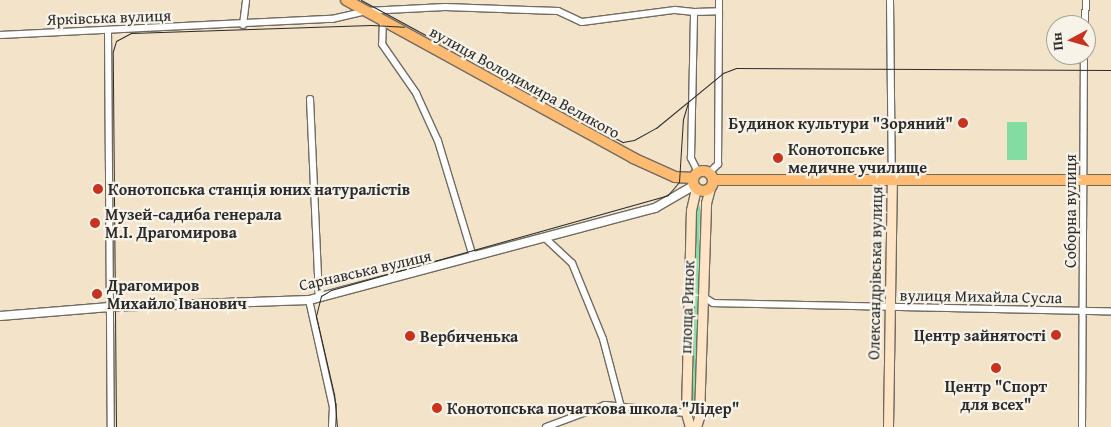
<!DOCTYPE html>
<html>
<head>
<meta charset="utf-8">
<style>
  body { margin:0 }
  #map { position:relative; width:1111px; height:427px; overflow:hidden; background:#f2e3c9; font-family:"Gentium Book Plus",serif }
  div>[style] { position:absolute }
  .green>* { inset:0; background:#83dda2 }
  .roads { filter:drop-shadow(1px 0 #716b62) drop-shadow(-1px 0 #716b62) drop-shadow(0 1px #716b62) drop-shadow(0 -1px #716b62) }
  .minor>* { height:6px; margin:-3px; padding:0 3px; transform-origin:3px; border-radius:3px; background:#fff }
  .tertiary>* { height:8px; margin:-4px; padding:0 4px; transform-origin:4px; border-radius:4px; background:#fff }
  .secondary>* { height:9px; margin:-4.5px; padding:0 4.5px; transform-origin:4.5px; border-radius:4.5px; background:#ffe4c6 }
  .primary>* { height:10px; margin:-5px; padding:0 5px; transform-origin:5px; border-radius:5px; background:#febb71 }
  .primary>.ring { margin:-5px; padding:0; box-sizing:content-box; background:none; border:10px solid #febb71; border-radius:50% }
  .tram>* { height:1px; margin:-0.5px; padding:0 0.5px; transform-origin:0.5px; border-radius:0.5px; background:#2b2b2b }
  .dots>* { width:14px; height:14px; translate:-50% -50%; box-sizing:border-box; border:2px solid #f7f3e8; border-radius:50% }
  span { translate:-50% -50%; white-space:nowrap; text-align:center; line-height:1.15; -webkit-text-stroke:4.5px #f7f3e8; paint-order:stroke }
  .street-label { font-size:16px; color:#2b2b2b }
  .poi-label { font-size:16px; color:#2b2b2b; font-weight:700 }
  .right { translate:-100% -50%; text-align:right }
  .left { translate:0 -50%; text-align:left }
  .north { position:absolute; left:1046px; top:15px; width:50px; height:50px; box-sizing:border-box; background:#f7f3e8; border:1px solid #a5a39c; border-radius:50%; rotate:264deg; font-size:14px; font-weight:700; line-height:20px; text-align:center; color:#2b2b2b }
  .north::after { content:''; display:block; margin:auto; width:18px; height:22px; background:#c8321e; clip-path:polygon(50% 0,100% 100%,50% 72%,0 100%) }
</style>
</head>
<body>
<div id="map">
  <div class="green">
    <div style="clip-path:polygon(1007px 122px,1027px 122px,1027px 160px,1007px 160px)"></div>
    <div style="clip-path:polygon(700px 206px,695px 417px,692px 418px,696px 208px)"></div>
  </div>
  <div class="roads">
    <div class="minor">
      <div style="left:890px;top:0;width:182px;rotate:89.4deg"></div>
      <div style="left:383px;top:20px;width:24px;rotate:92deg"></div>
      <div style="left:382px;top:44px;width:60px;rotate:55.2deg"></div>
      <div style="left:416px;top:93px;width:53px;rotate:65.4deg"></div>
      <div style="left:438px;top:141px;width:121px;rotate:73.2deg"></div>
      <div style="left:243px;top:25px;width:25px;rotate:-83deg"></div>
      <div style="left:1085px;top:25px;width:25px;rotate:-88deg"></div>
      <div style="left:108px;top:31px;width:396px;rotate:89.6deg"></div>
      <div style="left:0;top:35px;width:332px;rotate:-2.8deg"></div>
      <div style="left:332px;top:19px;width:35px;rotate:-13deg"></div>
      <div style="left:366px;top:11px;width:79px;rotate:-2.9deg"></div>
      <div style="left:445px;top:7px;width:113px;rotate:2deg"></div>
      <div style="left:558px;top:11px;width:26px;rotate:25deg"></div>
      <div style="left:582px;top:22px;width:94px;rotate:-7.4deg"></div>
      <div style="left:675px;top:10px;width:19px;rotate:6deg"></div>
      <div style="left:310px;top:99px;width:199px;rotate:87.4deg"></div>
      <div style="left:698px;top:172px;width:16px;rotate:-117deg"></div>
      <div style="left:691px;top:158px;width:146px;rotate:-88.8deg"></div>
      <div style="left:694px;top:12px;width:25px;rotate:-2deg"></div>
      <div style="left:719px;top:11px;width:11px;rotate:-90deg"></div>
      <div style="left:709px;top:173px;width:13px;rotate:-45deg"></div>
      <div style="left:718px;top:164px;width:153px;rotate:-89.6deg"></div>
      <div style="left:545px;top:238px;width:37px;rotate:43deg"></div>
      <div style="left:572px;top:263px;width:82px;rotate:67.8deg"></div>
      <div style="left:603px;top:339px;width:70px;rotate:75.2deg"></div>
      <div style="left:702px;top:296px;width:13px;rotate:32deg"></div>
      <div style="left:713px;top:303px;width:398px;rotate:1.2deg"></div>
      <div style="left:309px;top:300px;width:110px;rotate:77.4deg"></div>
      <div style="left:333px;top:407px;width:20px;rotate:93deg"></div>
      <div style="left:546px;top:427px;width:63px;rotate:-20.4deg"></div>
      <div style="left:605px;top:405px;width:81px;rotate:5.6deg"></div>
      <div style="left:1082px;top:427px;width:372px;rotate:-89.7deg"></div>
    </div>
    <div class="tertiary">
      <div style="left:0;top:316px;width:110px;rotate:-4.7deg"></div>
      <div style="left:110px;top:307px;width:199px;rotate:-2deg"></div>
      <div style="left:309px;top:300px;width:358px;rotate:-14.9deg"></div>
      <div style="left:655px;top:208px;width:44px;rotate:-30.1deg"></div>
    </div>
    <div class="secondary">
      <div style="left:690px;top:427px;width:15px;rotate:-106deg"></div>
      <div style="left:686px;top:413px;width:203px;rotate:-88.6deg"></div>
      <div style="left:691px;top:210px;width:22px;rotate:-77deg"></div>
      <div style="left:696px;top:427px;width:10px;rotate:-73deg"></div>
      <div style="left:699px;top:417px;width:214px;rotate:-88.1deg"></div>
      <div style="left:706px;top:203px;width:16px;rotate:-75deg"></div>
      <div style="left:888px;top:427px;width:245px;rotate:-89.1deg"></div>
    </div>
    <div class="primary">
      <div style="left:346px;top:0;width:328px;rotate:28.8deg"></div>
      <div style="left:633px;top:158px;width:46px;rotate:24.3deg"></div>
      <div style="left:675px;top:177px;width:18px;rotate:3deg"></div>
      <div class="ring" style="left:693px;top:171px;width:10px;height:10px"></div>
      <div style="left:713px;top:180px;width:398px"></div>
    </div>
  </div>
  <div class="tram">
    <div style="left:361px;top:0;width:298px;rotate:28.5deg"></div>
    <div style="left:623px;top:142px;width:11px;rotate:-10deg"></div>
    <div style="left:634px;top:140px;width:25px;rotate:-29deg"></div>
    <div style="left:656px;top:128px;width:87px;rotate:-39.4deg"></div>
    <div style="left:723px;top:73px;width:14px;rotate:-21deg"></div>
    <div style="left:736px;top:68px;width:375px;rotate:0.3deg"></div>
    <div style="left:116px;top:427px;width:376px;rotate:-90.5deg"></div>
    <div style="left:113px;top:51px;width:10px;rotate:-73deg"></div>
    <div style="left:116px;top:41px;width:17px;rotate:-28deg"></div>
    <div style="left:131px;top:33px;width:240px;rotate:-1.9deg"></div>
    <div style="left:371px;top:25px;width:33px;rotate:3deg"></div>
    <div style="left:337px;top:427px;width:33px;rotate:-95deg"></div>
    <div style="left:334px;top:394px;width:80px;rotate:-103deg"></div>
    <div style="left:316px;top:316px;width:21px;rotate:-76deg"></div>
    <div style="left:321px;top:296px;width:12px;rotate:-31deg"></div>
    <div style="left:331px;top:290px;width:350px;rotate:-15.7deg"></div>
    <div style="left:668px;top:195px;width:17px;rotate:-50deg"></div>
    <div style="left:679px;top:182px;width:63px;rotate:-86.4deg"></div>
    <div style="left:683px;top:119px;width:17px;rotate:-73deg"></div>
  </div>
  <div class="dots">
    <div style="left:963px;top:123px;background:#c8321e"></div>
    <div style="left:778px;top:158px;background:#c8321e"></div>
    <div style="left:98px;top:189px;background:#c8321e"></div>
    <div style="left:95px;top:223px;background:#c8321e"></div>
    <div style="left:97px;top:294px;background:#c8321e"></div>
    <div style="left:1056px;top:335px;background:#c8321e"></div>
    <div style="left:410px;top:336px;background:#c8321e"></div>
    <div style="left:996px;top:368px;background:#c8321e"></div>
    <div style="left:437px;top:408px;background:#c8321e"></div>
  </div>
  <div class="street-label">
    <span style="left:109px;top:17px;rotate:-2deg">Ярківська вулиця</span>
    <span style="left:525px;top:82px;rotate:29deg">вулиця Володимира Великого</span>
    <span style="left:1070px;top:211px;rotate:-90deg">Соборна вулиця</span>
    <span style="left:365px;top:270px;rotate:-13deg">Сарнавська вулиця</span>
    <span style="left:875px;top:273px;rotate:-89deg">Олександрівська вулиця</span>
    <span style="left:981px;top:296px;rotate:1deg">вулиця Михайла Сусла</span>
    <span style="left:687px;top:307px;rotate:-88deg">площа Ринок</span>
  </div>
  <div class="poi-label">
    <span class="right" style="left:953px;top:123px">Будинок культури "Зоряний"</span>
    <span class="left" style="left:788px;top:158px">Конотопське<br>медичне училище</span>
    <span class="left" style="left:108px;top:189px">Конотопська станція юних натуралістів</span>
    <span class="left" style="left:105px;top:223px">Музей-садиба генерала<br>М.І. Драгомирова</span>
    <span class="left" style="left:107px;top:294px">Драгомиров<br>Михайло Іванович</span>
    <span class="right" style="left:1046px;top:335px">Центр зайнятості</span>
    <span class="left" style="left:420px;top:336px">Вербиченька</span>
    <span style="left:996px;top:395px">Центр "Спорт<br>для всех"</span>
    <span class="left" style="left:447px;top:408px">Конотопська початкова школа "Лідер"</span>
  </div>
  <div class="north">Пн</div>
</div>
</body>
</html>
